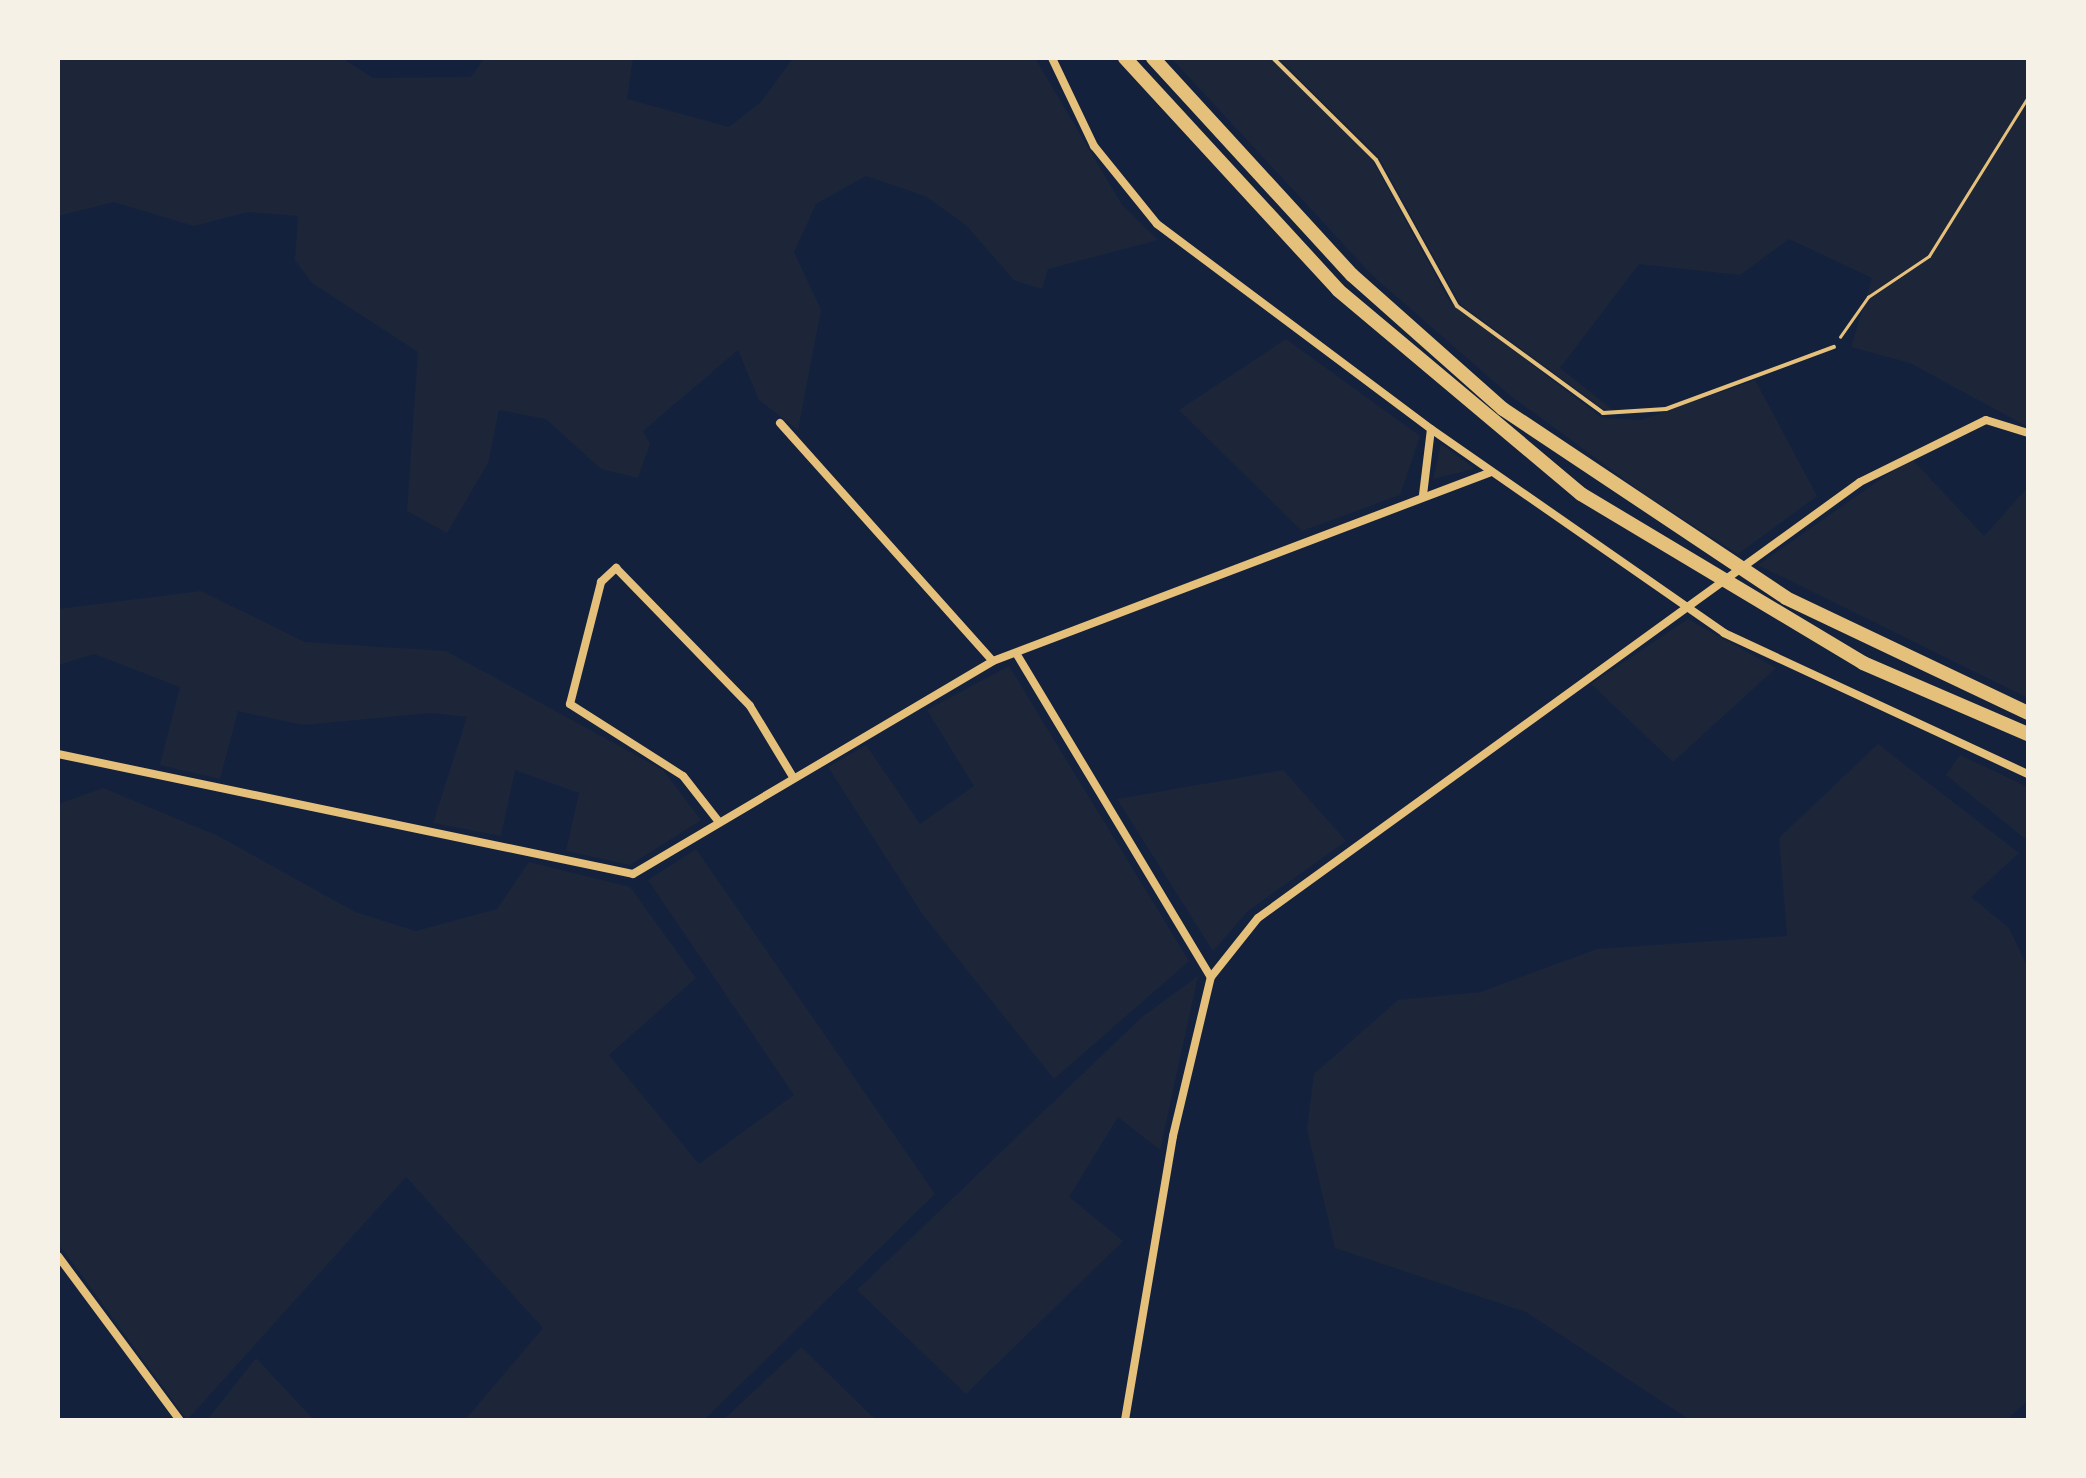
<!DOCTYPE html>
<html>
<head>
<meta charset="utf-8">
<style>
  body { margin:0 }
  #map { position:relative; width:2086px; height:1478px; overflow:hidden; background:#14213d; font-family:"Fira Sans",sans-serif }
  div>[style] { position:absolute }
  .green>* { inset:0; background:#1d2539 }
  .path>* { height:2.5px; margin:-1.25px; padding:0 1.25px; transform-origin:1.25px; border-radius:1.25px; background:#e5c07b }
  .service>* { height:4px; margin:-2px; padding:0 2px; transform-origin:2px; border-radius:2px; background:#e5c07b }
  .minor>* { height:8px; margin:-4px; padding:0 4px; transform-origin:4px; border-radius:4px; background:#e5c07b }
  .motorway>* { height:14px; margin:-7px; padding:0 7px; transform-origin:7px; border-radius:7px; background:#e5c07b }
  span { translate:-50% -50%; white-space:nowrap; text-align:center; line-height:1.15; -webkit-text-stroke:10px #f6f1e7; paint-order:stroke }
  .frame { position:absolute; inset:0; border:60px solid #f6f1e7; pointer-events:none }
</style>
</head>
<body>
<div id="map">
  <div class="green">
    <div style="clip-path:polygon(58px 58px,342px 58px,373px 78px,471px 77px,484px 58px,633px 58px,627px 99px,729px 127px,762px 101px,793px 58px,1035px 58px,1122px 205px,1158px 240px,1048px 269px,1042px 289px,1014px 280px,966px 225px,925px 196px,866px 176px,816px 204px,794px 252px,821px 310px,798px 430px,759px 400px,738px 350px,643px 431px,650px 444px,638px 478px,601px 469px,546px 419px,499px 410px,488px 463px,447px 533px,407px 511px,418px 352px,312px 283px,295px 260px,298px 216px,248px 212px,194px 226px,114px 202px,58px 216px)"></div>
    <div style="clip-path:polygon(1171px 58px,1268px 58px,1292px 77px,1373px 161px,1450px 302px,1602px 418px,1641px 420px,1755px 380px,1817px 496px,1738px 554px,1646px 495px,1507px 393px,1373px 276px)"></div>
    <div style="clip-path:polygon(1278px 58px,2028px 58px,2028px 427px,1910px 363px,1851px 347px,1872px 278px,1789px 239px,1740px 275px,1639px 264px,1560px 368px,1615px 412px,1603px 409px,1460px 304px,1378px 156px)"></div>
    <div style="clip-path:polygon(1286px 339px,1420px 436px,1400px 495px,1302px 531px,1179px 410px)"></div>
    <div style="clip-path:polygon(1441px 444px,1473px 467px,1473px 469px,1433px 479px)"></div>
    <div style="clip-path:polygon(1911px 458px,1984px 536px,2028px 487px,2028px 698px,1758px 565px)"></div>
    <div style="clip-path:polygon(201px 591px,305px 642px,446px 651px,663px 770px,701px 820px,630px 865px,566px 851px,579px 793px,515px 770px,501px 836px,433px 823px,467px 717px,431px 713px,303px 725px,238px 711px,220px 779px,160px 765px,180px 687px,94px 654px,58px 665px,58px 609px)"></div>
    <div style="clip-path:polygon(1688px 619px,1776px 668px,1673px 762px,1591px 684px)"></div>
    <div style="clip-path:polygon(1009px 666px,1189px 961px,1054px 1079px,923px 915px,828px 767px,866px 745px,920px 824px,974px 786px,927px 710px)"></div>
    <div style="clip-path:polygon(1878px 744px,2019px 853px,1971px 897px,2009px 928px,2028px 968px,2026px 1402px,2007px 1420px,1690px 1420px,1526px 1312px,1335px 1248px,1307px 1129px,1314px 1074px,1398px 1000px,1481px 992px,1597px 949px,1787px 936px,1779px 838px)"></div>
    <div style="clip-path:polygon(1960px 755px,2028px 787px,2028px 841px,1946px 775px)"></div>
    <div style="clip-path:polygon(1283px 770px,1346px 841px,1248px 911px,1213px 951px,1117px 799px)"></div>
    <div style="clip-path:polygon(103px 788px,218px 836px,355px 912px,416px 931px,497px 909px,529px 862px,630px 887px,696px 978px,609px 1055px,699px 1164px,794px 1095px,648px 880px,696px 849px,935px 1194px,704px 1420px,465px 1420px,543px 1328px,406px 1177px,187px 1420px,58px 1243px,58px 804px)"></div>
    <div style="clip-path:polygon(1198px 976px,1160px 1150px,1118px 1117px,1069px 1197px,1123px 1241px,966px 1394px,857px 1290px,1142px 1017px)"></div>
    <div style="clip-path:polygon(801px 1347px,876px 1420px,723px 1420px)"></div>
    <div style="clip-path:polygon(256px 1358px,314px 1420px,207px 1420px)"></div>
  </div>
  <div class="path">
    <div style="left:1840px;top:337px;width:49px;rotate:-55deg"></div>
    <div style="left:1868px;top:297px;width:73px;rotate:-33.9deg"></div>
    <div style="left:1929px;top:256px;width:187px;rotate:-58.1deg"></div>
  </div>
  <div class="service">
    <div style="left:1273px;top:58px;width:145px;rotate:44.7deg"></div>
    <div style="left:1376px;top:160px;width:167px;rotate:61deg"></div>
    <div style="left:1457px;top:306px;width:181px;rotate:36.2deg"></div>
    <div style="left:1603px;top:413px;width:63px;rotate:-3.6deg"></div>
    <div style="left:1666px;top:409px;width:179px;rotate:-20.3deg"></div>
  </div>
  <div class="minor">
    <div style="left:1052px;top:58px;width:98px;rotate:64.5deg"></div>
    <div style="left:1094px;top:146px;width:100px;rotate:51.1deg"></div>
    <div style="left:1157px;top:224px;width:342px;rotate:36.8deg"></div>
    <div style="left:1431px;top:429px;width:357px;rotate:34.8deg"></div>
    <div style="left:1724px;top:633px;width:335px;rotate:24.9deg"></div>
    <div style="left:780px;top:423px;width:319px;rotate:48.2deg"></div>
    <div style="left:1423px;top:495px;width:66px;rotate:-83.1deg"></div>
    <div style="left:1016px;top:653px;width:378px;rotate:59deg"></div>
    <div style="left:58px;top:754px;width:587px;rotate:11.79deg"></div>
    <div style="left:633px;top:874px;width:418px;rotate:-30.6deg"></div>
    <div style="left:993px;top:661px;width:533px;rotate:-20.78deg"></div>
    <div style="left:719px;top:822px;width:58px;rotate:-128deg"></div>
    <div style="left:683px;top:776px;width:134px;rotate:-147.5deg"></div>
    <div style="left:570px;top:704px;width:126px;rotate:-75.7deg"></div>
    <div style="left:601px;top:582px;width:21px;rotate:-43deg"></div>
    <div style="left:616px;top:568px;width:192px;rotate:45.8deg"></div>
    <div style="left:750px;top:706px;width:83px;rotate:58.8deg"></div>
    <div style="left:58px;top:1256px;width:204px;rotate:53.4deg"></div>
    <div style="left:1125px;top:1420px;width:288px;rotate:-80.4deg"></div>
    <div style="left:1173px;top:1136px;width:163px;rotate:-76.6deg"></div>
    <div style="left:1211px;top:977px;width:75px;rotate:-51.5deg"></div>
    <div style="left:1258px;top:918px;width:743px;rotate:-35.91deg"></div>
    <div style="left:1860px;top:482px;width:140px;rotate:-26.2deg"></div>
    <div style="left:1986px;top:420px;width:44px;rotate:17.2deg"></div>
  </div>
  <div class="motorway">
    <div style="left:1125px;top:58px;width:315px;rotate:47.4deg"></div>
    <div style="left:1338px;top:290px;width:317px;rotate:40deg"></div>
    <div style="left:1581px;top:494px;width:329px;rotate:30.9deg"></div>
    <div style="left:1863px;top:663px;width:180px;rotate:23.3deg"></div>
    <div style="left:1153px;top:58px;width:294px;rotate:47.5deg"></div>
    <div style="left:1352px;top:275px;width:202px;rotate:41.6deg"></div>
    <div style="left:1503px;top:409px;width:340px;rotate:33.7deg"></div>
    <div style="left:1786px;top:598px;width:268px;rotate:25.4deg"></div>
  </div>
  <div class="frame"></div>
</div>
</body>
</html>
